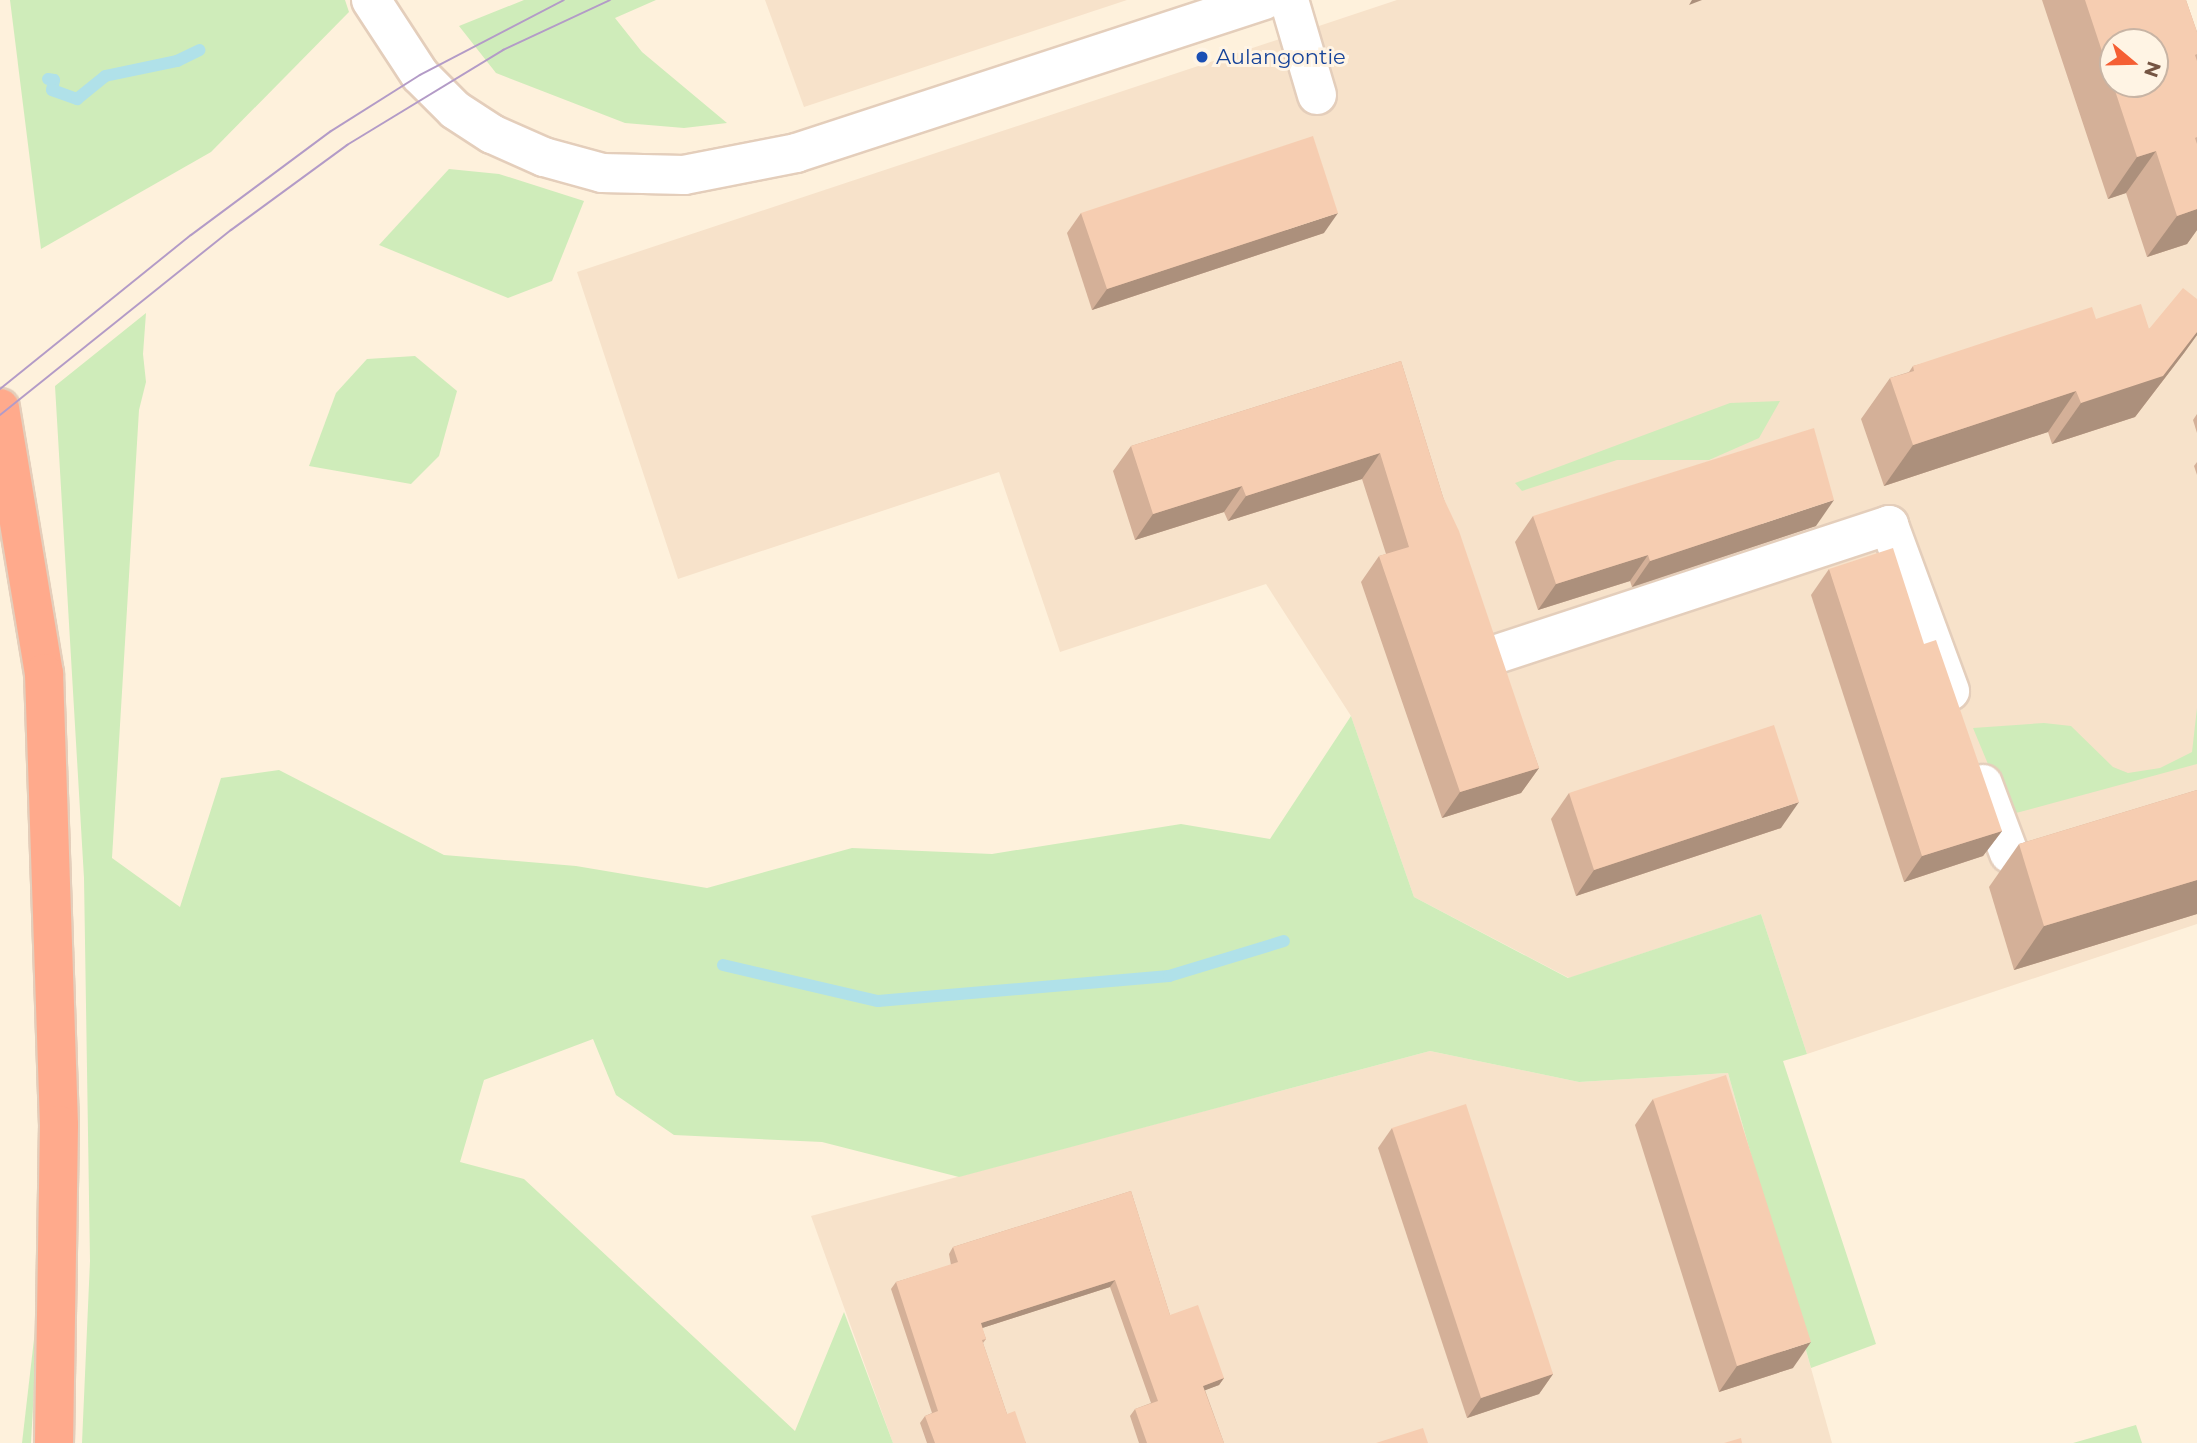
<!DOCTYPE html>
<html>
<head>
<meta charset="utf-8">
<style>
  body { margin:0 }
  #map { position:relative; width:2197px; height:1443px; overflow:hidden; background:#fef1dc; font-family:Montserrat,sans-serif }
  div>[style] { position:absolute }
  .residential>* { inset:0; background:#f7e2ca }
  .green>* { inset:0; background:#cfecba }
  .stream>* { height:12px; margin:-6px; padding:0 6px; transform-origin:6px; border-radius:6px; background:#b0e1e9 }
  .roads { filter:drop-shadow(2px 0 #e4cebb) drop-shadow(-2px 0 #e4cebb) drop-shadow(0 2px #e4cebb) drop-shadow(0 -2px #e4cebb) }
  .minor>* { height:38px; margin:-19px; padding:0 19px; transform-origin:19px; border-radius:19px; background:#fff }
  .highway>* { height:38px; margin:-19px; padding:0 19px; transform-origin:19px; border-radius:19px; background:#ffaa8c }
  .tram>* { height:2px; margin:-1px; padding:0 1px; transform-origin:1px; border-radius:1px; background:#b39bc7 }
  .wall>* { inset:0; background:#d4b098 }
  .shaded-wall>* { inset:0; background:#ac907c }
  .building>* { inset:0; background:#f6cdb1 }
  .dots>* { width:19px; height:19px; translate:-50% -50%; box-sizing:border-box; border:4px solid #fff4e4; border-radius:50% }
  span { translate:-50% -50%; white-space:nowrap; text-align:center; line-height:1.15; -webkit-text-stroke:6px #fff4e4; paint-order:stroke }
  .transit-label { font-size:21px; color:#164399 }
  .left { translate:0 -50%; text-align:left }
  .north { position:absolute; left:2099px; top:28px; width:70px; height:70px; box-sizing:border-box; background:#fff4e4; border:2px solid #c8b4a4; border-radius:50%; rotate:109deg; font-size:19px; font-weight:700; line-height:28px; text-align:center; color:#755543 }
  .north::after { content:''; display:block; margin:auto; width:24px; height:32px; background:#f55f34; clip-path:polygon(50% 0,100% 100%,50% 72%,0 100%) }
</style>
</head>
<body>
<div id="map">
  <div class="residential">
    <div style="clip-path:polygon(765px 0,1127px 0,804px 107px)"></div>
    <div style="clip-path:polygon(evenodd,1397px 0,2150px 0,2197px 142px,2197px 924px,1807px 1054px,1761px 914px,1569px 978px,1414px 897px,1351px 716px,1266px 584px,1060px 652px,999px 472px,678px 579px,577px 272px,1397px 0,2113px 42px,2155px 42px,2155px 84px,2113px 84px,2113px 42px)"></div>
    <div style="clip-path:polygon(1430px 1051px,1579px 1082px,1728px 1073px,1832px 1443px,893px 1443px,811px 1216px)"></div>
  </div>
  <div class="green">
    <div style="clip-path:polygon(10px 0,345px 0,349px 12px,211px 152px,41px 249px)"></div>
    <div style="clip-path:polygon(524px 0,656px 0,615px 18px,642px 52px,727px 123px,684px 128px,625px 123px,496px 73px,459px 26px)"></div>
    <div style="clip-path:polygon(449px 169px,499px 174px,584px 201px,552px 281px,508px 298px,379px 245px)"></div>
    <div style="clip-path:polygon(146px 313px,143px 354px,146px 382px,139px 410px,112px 858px,180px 907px,221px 778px,279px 770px,444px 855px,576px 866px,707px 888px,852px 848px,992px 854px,1181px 824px,1270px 839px,1351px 716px,1414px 897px,1568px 978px,1761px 914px,1807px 1054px,1783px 1061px,1876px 1344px,1811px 1368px,1728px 1073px,1579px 1082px,1430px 1051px,959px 1177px,822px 1142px,674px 1135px,616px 1095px,593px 1039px,484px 1080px,460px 1162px,524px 1179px,795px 1431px,844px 1312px,893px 1443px,82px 1443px,90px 1261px,84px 878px,55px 386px)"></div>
    <div style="clip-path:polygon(415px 356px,457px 391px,439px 456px,411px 484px,309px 466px,336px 393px,367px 359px)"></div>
    <div style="clip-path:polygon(1780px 401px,1759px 438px,1709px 460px,1617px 460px,1522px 491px,1515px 483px,1730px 403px)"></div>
    <div style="clip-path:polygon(2197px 708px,2197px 764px,2016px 813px,2005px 805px,1973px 728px,2044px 723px,2071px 726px,2113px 767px,2128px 773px,2160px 768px,2192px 752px)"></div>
    <div style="clip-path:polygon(39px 1296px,31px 1443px,22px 1443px)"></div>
    <div style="clip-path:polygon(2136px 1425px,2142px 1443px,2073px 1443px)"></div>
  </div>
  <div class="stream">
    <div style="left:48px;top:79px;width:6px;rotate:9deg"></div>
    <div style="left:54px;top:80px;width:10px;rotate:101deg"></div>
    <div style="left:52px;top:90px;width:27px;rotate:20deg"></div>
    <div style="left:77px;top:99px;width:36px;rotate:-39deg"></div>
    <div style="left:105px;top:76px;width:74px;rotate:-11.8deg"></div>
    <div style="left:177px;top:61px;width:25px;rotate:-26deg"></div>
    <div style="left:723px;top:965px;width:159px;rotate:13.1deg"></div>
    <div style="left:878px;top:1001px;width:292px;rotate:-4.9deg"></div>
    <div style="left:1169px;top:976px;width:120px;rotate:-16.9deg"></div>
  </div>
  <div class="roads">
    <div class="minor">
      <div style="left:371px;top:0;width:90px;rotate:56.8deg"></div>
      <div style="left:420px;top:75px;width:49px;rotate:45deg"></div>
      <div style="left:455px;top:110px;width:44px;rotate:33deg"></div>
      <div style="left:492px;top:134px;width:57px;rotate:23.9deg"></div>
      <div style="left:544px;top:157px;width:60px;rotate:15.4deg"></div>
      <div style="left:602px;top:173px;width:82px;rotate:1.4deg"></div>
      <div style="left:684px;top:175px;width:114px;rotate:-11.1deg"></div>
      <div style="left:796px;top:153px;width:493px;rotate:-18.1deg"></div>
      <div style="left:1289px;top:0;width:99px;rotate:73.6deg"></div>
      <div style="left:1497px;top:654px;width:413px;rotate:-18.2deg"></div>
      <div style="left:1889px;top:525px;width:177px;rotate:69.8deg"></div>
      <div style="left:1983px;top:784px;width:74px;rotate:69.4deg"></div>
    </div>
    <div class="highway">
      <div style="left:0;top:408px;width:269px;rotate:80.6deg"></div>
      <div style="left:44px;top:673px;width:452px;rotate:88.1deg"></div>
      <div style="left:59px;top:1125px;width:318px;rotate:90.9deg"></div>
    </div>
  </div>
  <div class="tram">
    <div style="left:0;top:389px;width:245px;rotate:-38.9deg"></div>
    <div style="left:191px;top:235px;width:174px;rotate:-36.6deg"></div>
    <div style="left:331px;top:131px;width:105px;rotate:-32.2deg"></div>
    <div style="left:420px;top:75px;width:162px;rotate:-27.5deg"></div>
    <div style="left:0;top:415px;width:296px;rotate:-38.7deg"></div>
    <div style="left:231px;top:230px;width:144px;rotate:-36.2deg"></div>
    <div style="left:347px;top:145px;width:183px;rotate:-31.3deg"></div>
    <div style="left:503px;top:50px;width:118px;rotate:-25deg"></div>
  </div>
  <div class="wall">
    <div style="clip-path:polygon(2042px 0,2186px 0,2197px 32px,2197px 230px,2187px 244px,2147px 257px,2126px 193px,2108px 199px)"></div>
    <div style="clip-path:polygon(1081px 213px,1324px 233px,1092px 310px,1067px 233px)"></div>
    <div style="clip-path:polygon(2197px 299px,2197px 335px,2184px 353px,2135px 417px,2052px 444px,2048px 432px,1884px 486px,1861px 419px,1890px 378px,1909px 372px,1913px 366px,2096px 319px,2149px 329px)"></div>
    <div style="clip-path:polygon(1401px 361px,1443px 497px,1539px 768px,1521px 793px,1442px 818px,1361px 582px,1379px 556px,1386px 554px,1362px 479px,1228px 521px,1224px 512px,1135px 540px,1113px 471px,1131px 446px)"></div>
    <div style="clip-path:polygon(2197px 414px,2197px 433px,2193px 420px)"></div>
    <div style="clip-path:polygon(2197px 462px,2197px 475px,2194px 466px)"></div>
    <div style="clip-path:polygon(1533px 516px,1816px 526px,1632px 587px,1630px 581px,1538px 610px,1515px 542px)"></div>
    <div style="clip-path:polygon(1829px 569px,2002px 831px,1983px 856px,1904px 882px,1811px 595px)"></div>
    <div style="clip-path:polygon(2197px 790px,2197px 914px,2014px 970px,1989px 887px,2019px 844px)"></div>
    <div style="clip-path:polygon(1569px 793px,1781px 828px,1576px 896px,1551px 819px)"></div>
    <div style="clip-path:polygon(1653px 1099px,1793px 1368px,1719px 1392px,1635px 1125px)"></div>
    <div style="clip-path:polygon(1392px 1128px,1553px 1374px,1539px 1394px,1467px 1418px,1378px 1148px)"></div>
    <div style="clip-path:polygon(1131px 1191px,1170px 1315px,1224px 1378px,1219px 1385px,1205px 1390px,1224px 1443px,1139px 1443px,1130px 1416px,1135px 1409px,1151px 1403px,1110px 1287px,982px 1328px,986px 1339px,983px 1343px,1007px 1414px,1026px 1443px,927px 1443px,920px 1423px,925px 1416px,932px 1413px,891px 1289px,896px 1282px,951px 1265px,949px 1254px,953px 1247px)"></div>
  </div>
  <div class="shaded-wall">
    <div style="clip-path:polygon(1692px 0,1702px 0,1689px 5px)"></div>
    <div style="clip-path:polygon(2156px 151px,2126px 193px,2108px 199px,2137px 157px)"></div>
    <div style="clip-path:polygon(2197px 209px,2197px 230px,2187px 244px,2147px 257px,2177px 216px)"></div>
    <div style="clip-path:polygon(1338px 213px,1324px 233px,1092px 310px,1107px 289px)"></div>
    <div style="clip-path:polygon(2197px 332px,2197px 335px,2184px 353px,2135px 417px,2052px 444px,2081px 403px)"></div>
    <div style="clip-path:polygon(2076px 391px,2048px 432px,1884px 486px,1913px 445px)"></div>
    <div style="clip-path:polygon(1380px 453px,1362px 479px,1228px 521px,1246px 496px)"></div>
    <div style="clip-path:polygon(1242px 486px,1224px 512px,1135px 540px,1153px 514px)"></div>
    <div style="clip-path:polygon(1834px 500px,1816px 526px,1632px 587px,1650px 561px)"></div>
    <div style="clip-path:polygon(1648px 555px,1630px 581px,1538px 610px,1556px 584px)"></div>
    <div style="clip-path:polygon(1539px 768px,1521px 793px,1442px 818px,1460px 792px)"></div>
    <div style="clip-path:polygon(1799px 802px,1781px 828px,1576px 896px,1594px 870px)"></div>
    <div style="clip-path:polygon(2002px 831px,1983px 856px,1904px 882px,1922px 856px)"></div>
    <div style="clip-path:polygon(2197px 880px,2197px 914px,2014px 970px,2044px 926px)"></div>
    <div style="clip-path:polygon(1115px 1280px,1110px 1287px,976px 1330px,981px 1323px)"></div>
    <div style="clip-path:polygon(1811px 1342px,1793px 1368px,1719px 1392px,1737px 1366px)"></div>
    <div style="clip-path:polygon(1553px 1374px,1539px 1394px,1467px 1418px,1481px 1398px)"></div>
    <div style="clip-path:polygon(1224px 1378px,1219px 1385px,1198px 1393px,1203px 1386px)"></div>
  </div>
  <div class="building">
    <div style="clip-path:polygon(evenodd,2085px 0,2186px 0,2197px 32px,2197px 54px,2195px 55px,2197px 61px,2197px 137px,2195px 138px,2197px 144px,2197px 209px,2177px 216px,2156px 151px,2137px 157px,2085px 0,2113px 42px,2155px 42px,2155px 84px,2113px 84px,2113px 42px)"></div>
    <div style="clip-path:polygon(1313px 136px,1338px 213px,1107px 289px,1081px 213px)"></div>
    <div style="clip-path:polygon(2183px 288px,2197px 299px,2197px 332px,2163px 376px,2081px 403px,2076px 391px,1913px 445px,1890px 378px,1914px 371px,1913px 366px,2092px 307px,2096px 319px,2141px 304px,2149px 329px)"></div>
    <div style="clip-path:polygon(1401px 361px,1443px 497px,1459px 531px,1539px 768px,1460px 792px,1379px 556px,1409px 547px,1380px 453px,1246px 496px,1242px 486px,1153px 514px,1131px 446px)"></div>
    <div style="clip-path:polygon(1814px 428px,1834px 500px,1650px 561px,1648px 555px,1556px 584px,1533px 516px)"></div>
    <div style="clip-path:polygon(1893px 548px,1924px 644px,1936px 640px,2002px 831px,1922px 856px,1829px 569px)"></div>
    <div style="clip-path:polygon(1774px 725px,1799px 802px,1594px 870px,1569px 793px)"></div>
    <div style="clip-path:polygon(2197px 790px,2197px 880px,2044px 926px,2019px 844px)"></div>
    <div style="clip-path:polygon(1726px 1075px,1811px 1342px,1737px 1366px,1653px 1099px)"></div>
    <div style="clip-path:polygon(1466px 1104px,1553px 1374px,1481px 1398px,1392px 1128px)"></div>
    <div style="clip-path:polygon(1131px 1191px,1170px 1315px,1198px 1305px,1224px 1378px,1203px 1386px,1224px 1443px,1147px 1443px,1135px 1409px,1158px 1401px,1115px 1280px,981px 1323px,986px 1339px,982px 1340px,1007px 1414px,1015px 1411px,1026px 1443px,935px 1443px,925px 1416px,938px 1411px,896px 1282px,958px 1262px,953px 1247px)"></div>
    <div style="clip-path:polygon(1423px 1428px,1428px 1443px,1376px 1443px)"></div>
    <div style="clip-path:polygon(1741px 1438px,1742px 1443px,1724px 1443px)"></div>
  </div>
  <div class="dots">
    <div style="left:1202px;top:57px;background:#1a4fb4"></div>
  </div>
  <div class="transit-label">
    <span class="left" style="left:1216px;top:57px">Aulangontie</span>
  </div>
  <div class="north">N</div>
</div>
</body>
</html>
